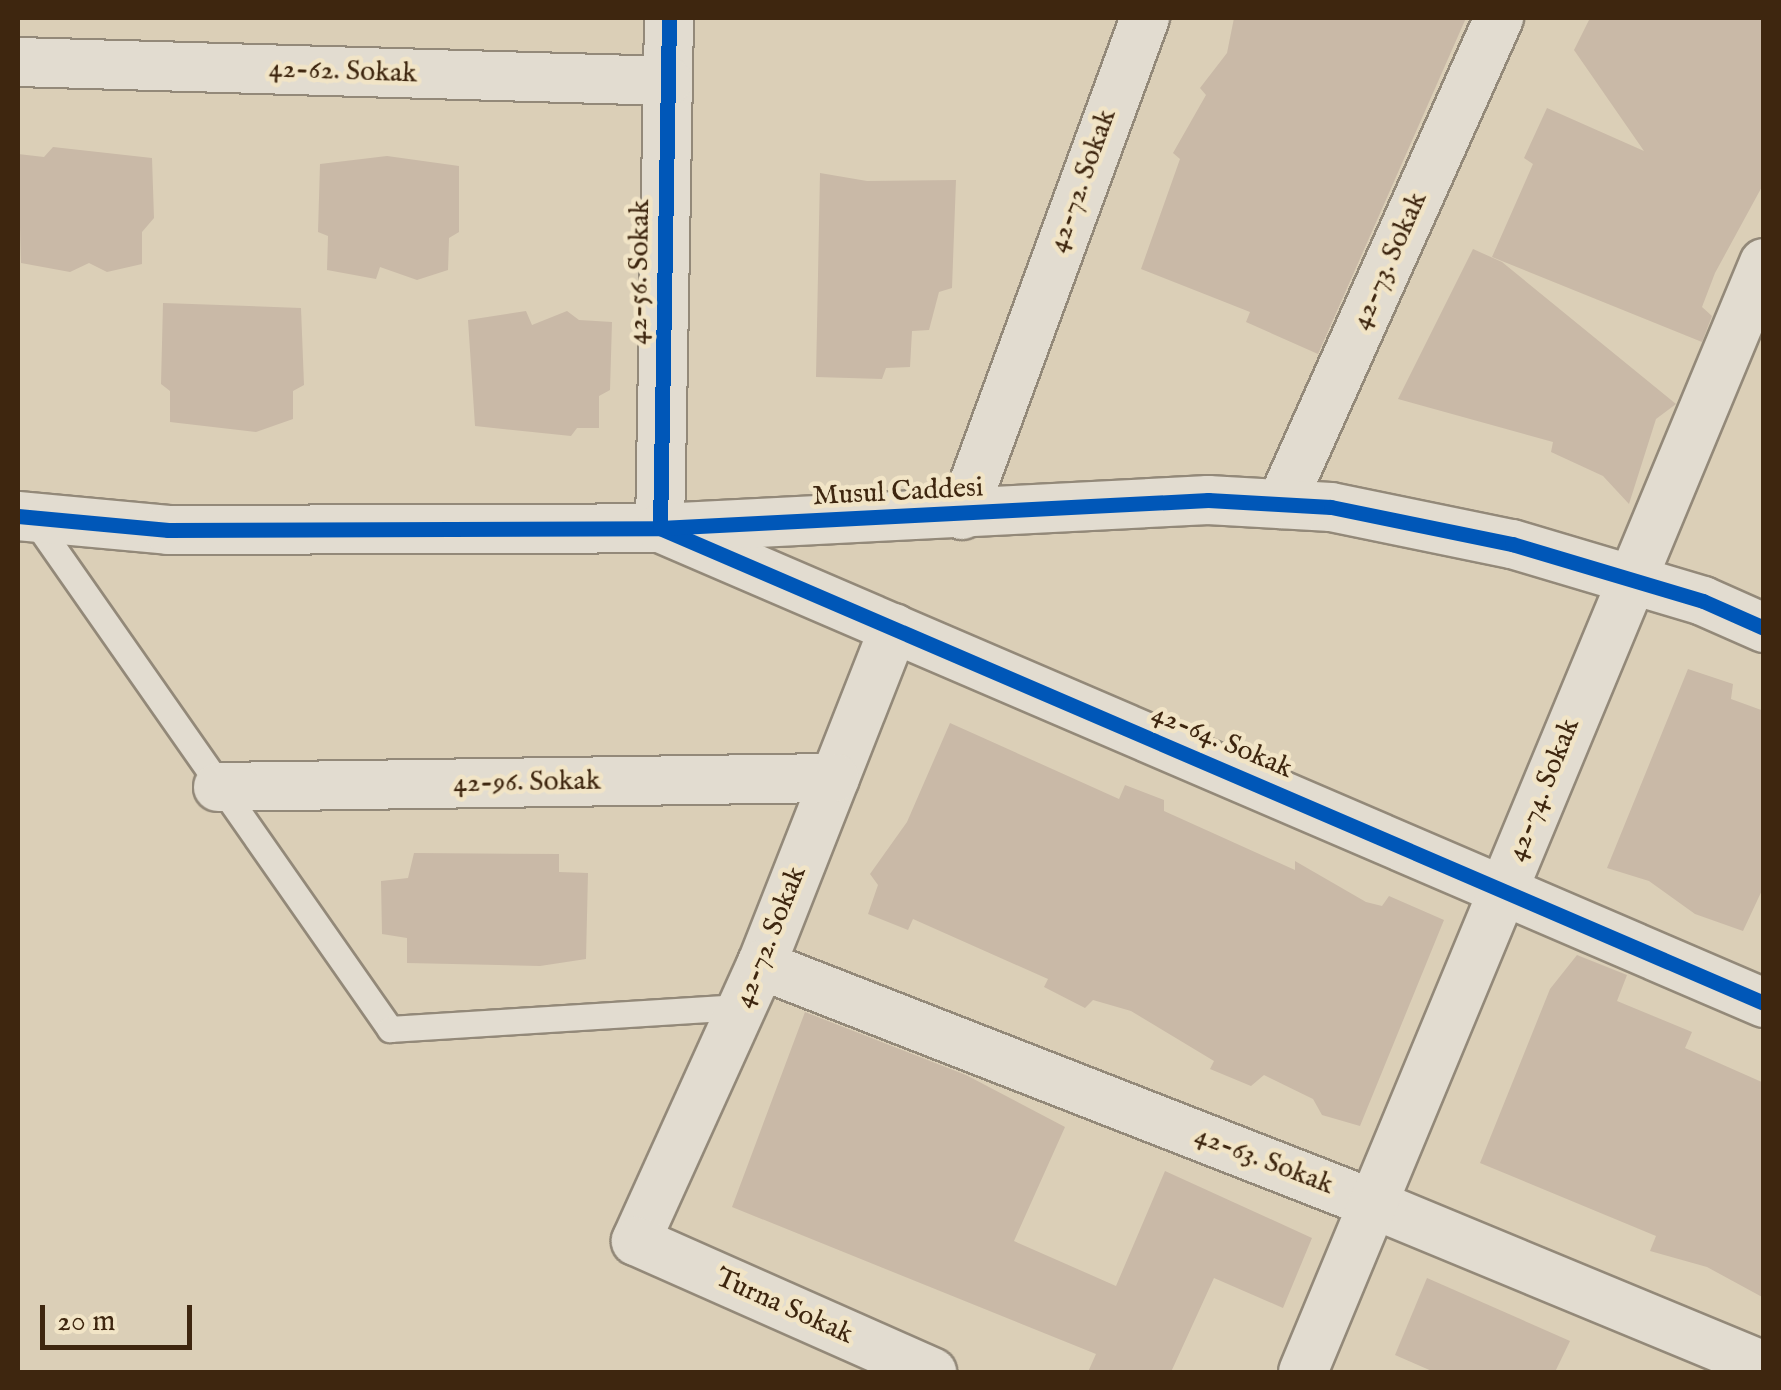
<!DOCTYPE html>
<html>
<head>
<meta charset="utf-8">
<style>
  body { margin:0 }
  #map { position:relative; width:1781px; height:1390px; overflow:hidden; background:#dbcfb7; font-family:"IM FELL English",serif }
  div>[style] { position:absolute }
  .building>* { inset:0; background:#c9b9a7 }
  .roads { filter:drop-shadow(2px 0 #938979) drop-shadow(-2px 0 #938979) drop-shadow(0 2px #938979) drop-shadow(0 -2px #938979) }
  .lane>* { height:25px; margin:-12.5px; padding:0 12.5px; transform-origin:12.5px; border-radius:12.5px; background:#e2dcd0 }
  .street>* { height:48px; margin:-24px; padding:0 24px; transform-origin:24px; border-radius:24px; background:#e2dcd0 }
  .cycleway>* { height:15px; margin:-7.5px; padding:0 7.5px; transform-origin:7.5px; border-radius:7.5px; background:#0057b8 }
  span { translate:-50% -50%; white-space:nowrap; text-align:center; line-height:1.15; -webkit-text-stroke:9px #f1e4c6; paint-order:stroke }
  .street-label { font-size:28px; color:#3e260f }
  .frame { position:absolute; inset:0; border:20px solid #3e260f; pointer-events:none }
  .scale { position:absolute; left:40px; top:1305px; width:152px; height:45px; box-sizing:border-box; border:5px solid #3e260f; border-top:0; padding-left:12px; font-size:30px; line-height:35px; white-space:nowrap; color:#3e260f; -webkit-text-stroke:8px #f1e4c6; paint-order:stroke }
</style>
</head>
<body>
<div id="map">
  <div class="building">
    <div style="clip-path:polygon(1234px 18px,1466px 18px,1318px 354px,1246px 322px,1250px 312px,1141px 269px,1180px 159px,1173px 153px,1206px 95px,1200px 88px,1227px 53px)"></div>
    <div style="clip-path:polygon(1590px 18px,1764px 18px,1764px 183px,1715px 273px,1702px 307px,1712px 316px,1702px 342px,1492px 257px,1533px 164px,1524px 158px,1547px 108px,1644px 151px,1574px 50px)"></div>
    <div style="clip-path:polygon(53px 147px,152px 158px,154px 218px,142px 232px,142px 264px,107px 272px,89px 263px,70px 272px,21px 263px,18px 154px,44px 157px)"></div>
    <div style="clip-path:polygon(387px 156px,459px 166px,459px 232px,449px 238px,448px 270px,417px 280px,380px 267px,376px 279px,327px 270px,328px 236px,318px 232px,320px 164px)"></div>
    <div style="clip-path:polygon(820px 173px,867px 181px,956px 180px,952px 288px,939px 292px,929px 330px,912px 331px,910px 367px,886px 368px,882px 379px,816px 377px)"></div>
    <div style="clip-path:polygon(1473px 249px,1502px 262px,1676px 404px,1656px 419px,1629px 504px,1603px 476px,1551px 452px,1553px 442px,1398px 399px)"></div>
    <div style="clip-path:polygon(163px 303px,301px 308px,304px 385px,293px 391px,293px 419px,256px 432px,170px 422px,170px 391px,161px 384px)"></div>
    <div style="clip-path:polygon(526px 311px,532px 325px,567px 311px,579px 320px,612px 322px,610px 390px,599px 396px,599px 428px,577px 428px,571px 436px,475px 426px,468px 320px)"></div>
    <div style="clip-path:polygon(1688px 669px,1733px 684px,1731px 699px,1764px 711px,1764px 886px,1743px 931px,1695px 914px,1649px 881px,1607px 868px)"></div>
    <div style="clip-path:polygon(950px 723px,1119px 799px,1125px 785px,1164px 800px,1164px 811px,1295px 870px,1295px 861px,1366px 902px,1382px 906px,1389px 896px,1444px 920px,1360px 1126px,1322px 1115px,1313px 1099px,1264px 1075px,1251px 1086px,1210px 1069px,1214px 1061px,1131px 1011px,1093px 1000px,1085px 1008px,1044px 987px,1048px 979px,913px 919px,908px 930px,868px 914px,878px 885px,870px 874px,907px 822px)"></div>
    <div style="clip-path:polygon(414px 853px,559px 854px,559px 872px,588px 873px,586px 959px,540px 966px,407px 963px,407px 938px,382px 934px,381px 881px,408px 878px)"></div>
    <div style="clip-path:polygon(1577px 955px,1627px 975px,1617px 1001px,1692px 1032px,1685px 1048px,1764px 1083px,1764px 1298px,1707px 1267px,1650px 1251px,1656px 1236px,1480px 1163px,1550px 989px)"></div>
    <div style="clip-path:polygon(805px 1012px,966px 1075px,1065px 1127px,1014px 1241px,1116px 1286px,1165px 1171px,1312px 1238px,1283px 1308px,1214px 1278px,1171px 1372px,1088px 1372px,1096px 1354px,732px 1207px)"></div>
    <div style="clip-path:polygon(1427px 1278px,1570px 1341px,1555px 1372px,1434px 1372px,1395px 1355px)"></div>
  </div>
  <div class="roads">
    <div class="lane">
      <div style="left:32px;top:517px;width:625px;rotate:55.04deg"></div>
      <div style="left:390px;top:1029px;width:354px;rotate:-3.6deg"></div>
    </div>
    <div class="street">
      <div style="left:669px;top:18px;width:510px;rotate:91.01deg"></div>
      <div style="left:660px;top:528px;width:1202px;rotate:23.28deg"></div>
      <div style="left:18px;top:62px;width:650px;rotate:1.67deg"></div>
      <div style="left:1281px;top:504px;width:533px;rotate:-65.84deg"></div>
      <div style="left:962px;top:515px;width:530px;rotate:-69.79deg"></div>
      <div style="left:18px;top:516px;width:151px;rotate:5.3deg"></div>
      <div style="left:168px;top:530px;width:492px;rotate:-0.2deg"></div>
      <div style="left:660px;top:528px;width:549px;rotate:-2.92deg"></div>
      <div style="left:1208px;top:500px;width:123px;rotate:3.3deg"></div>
      <div style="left:1331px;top:507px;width:185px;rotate:11.6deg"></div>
      <div style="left:1512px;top:544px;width:199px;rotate:16.6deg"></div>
      <div style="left:1703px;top:601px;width:67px;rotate:23.9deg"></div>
      <div style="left:894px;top:628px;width:362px;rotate:111.5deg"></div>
      <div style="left:761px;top:965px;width:303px;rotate:114.4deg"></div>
      <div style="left:636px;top:1241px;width:324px;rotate:23.9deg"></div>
      <div style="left:218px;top:787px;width:617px;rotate:-0.84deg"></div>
      <div style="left:761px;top:965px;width:657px;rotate:21.33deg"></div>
      <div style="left:1373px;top:1204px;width:423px;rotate:22.5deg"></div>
      <div style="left:1303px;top:1372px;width:1201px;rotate:-67.43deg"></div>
    </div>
  </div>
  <div class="cycleway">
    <div style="left:669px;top:18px;width:510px;rotate:91.01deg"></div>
    <div style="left:660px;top:528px;width:1202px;rotate:23.28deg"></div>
    <div style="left:18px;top:516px;width:151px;rotate:5.3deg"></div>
    <div style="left:168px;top:530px;width:492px;rotate:-0.2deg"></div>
    <div style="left:660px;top:528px;width:549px;rotate:-2.92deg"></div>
    <div style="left:1208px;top:500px;width:123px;rotate:3.3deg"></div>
    <div style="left:1331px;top:507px;width:185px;rotate:11.6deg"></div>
    <div style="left:1512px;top:544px;width:199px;rotate:16.6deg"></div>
    <div style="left:1703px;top:601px;width:67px;rotate:23.9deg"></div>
  </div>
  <div class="street-label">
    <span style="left:343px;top:72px;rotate:2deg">42-62. Sokak</span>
    <span style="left:1083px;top:181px;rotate:-70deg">42-72. Sokak</span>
    <span style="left:1390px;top:261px;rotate:-66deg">42-73. Sokak</span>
    <span style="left:640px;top:272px;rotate:-89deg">42-56. Sokak</span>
    <span style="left:898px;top:493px;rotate:-3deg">Musul Caddesi</span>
    <span style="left:1222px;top:742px;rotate:23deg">42-64. Sokak</span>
    <span style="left:527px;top:783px;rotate:-1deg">42-96. Sokak</span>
    <span style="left:1544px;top:790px;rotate:-68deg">42-74. Sokak</span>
    <span style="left:771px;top:937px;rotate:-68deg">42-72. Sokak</span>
    <span style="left:1264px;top:1161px;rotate:21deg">42-63. Sokak</span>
    <span style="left:784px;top:1307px;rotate:24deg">Turna Sokak</span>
  </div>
  <div class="frame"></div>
  <div class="scale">20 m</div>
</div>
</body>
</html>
